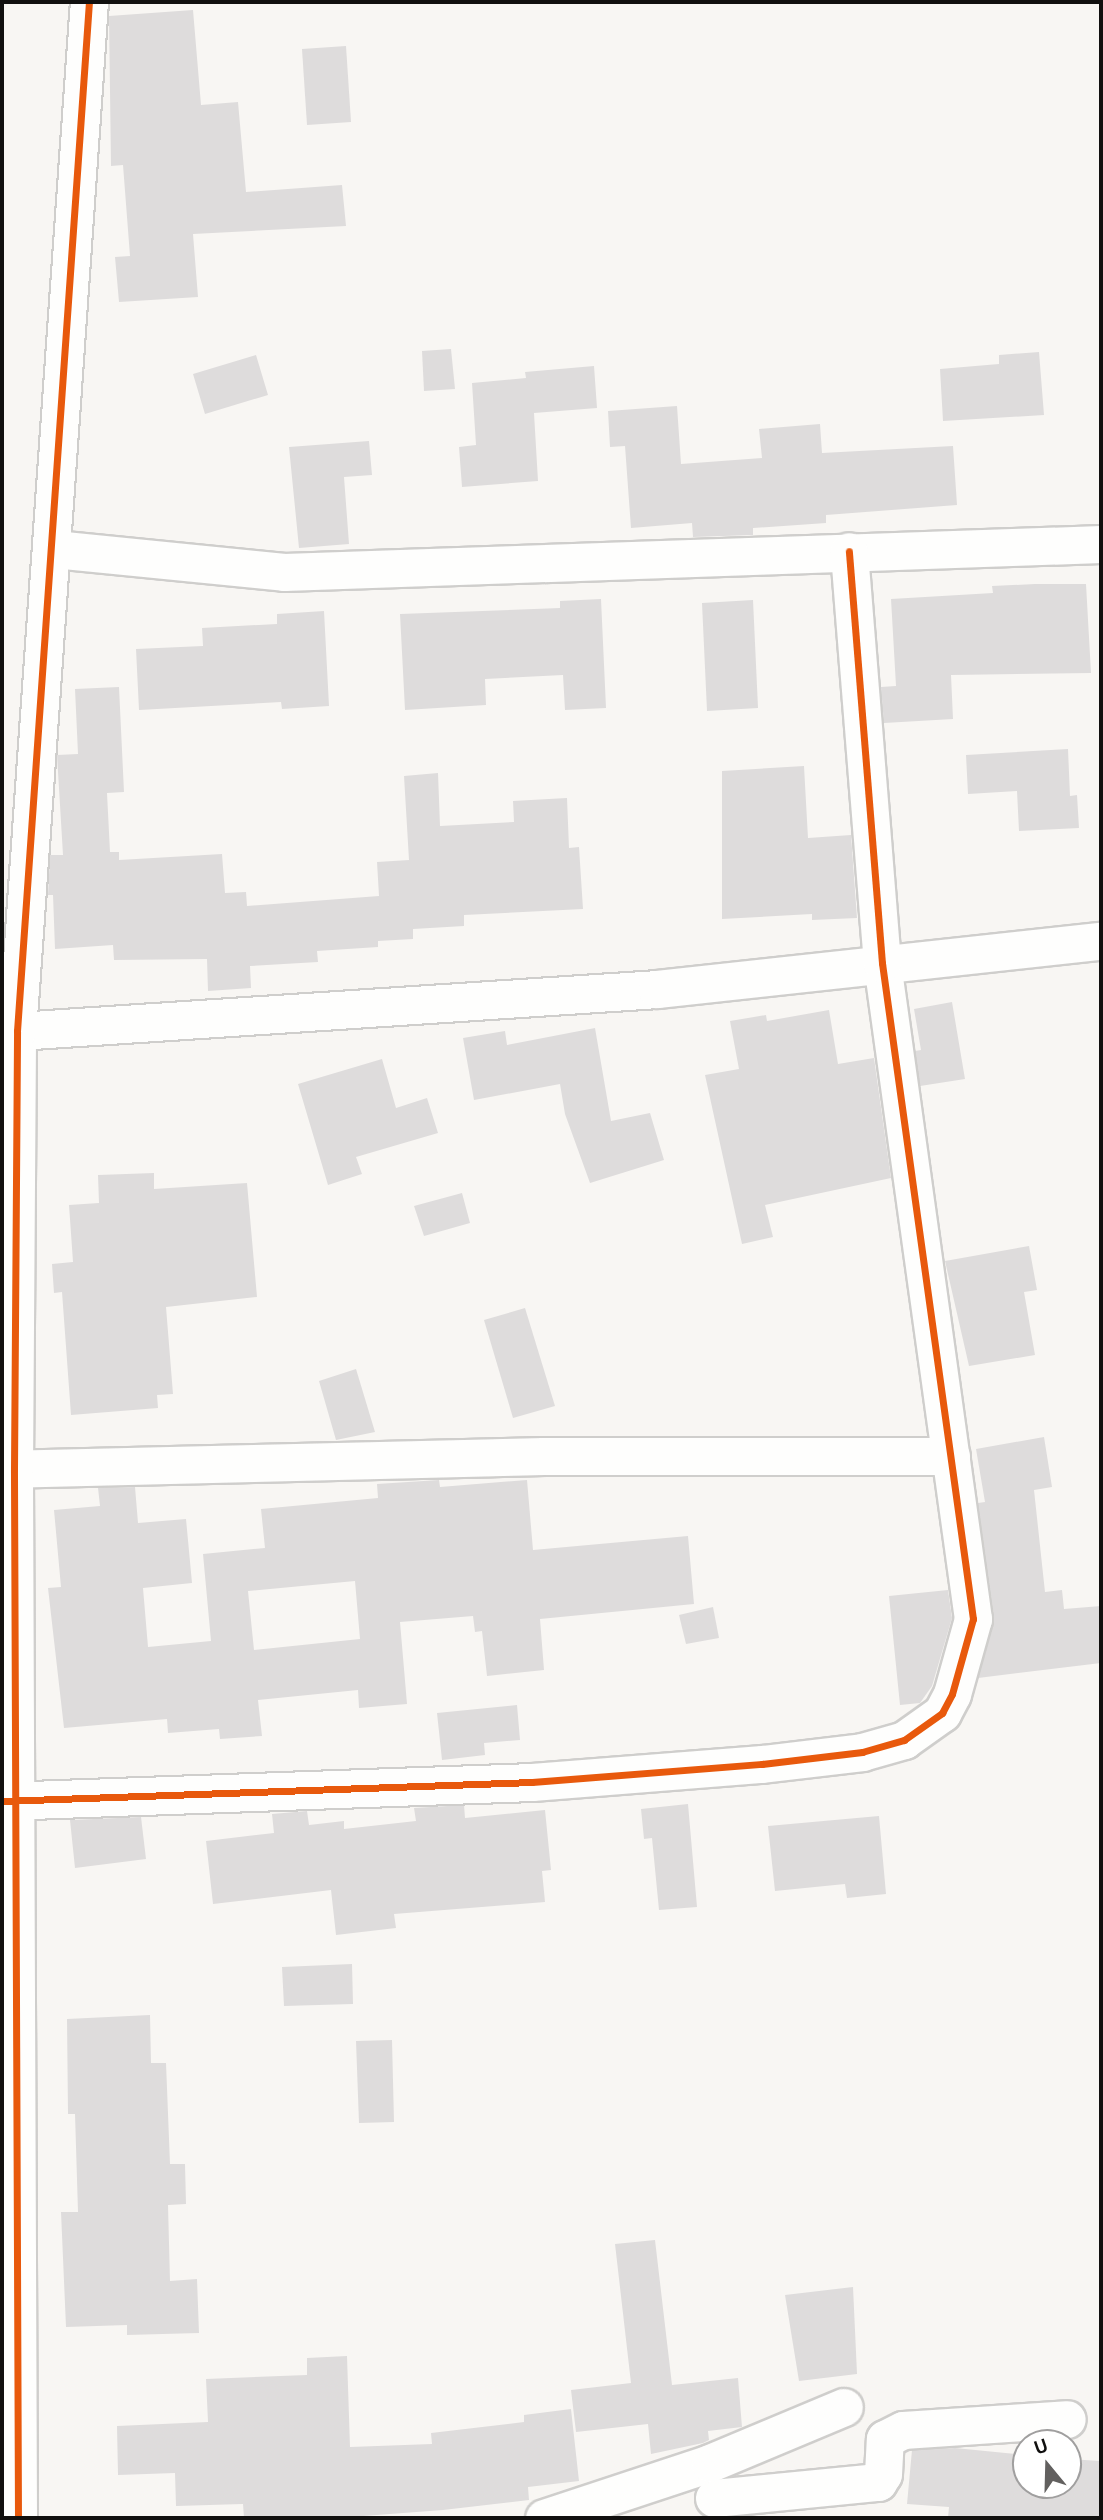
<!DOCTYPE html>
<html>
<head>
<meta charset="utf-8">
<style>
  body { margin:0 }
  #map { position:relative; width:1103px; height:2520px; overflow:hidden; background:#f8f6f3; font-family:Ubuntu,sans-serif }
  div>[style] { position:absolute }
  .building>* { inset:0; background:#dedcdc }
  .roads { filter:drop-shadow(2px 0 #cfcecc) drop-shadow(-2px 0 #cfcecc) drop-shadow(0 2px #cfcecc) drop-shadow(0 -2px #cfcecc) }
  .minor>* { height:37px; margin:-18.5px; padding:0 18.5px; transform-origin:18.5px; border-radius:18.5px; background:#fefefd }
  .cycleway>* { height:7px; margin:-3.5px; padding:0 3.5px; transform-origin:3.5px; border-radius:3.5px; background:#e8590c }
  span { translate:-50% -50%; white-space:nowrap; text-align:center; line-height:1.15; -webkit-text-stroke:7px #fff; paint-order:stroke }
  .frame { position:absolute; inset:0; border:4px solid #11100f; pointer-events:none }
  .north { position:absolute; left:1012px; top:2429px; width:70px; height:70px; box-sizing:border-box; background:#fff; border:2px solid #a09f9f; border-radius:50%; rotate:341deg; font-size:19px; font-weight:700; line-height:28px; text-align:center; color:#11100f }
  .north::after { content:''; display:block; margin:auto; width:24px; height:32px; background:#62605f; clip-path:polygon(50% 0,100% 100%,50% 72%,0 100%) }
</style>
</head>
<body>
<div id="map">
  <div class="building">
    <div style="clip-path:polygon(193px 10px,201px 105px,238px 102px,246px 192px,342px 185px,346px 226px,193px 234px,198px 297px,119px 302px,115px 257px,130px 256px,123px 165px,111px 166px,109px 16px)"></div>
    <div style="clip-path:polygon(346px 46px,351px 122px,307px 125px,302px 49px)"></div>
    <div style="clip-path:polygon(451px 349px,455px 389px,424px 391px,422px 351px)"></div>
    <div style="clip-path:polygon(1039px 352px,1044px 415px,943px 421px,940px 369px,999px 364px,999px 355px)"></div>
    <div style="clip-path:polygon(256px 355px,268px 395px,205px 414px,193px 374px)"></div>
    <div style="clip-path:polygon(594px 366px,597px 408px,534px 413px,538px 481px,462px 487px,459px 447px,476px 445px,472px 383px,526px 378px,525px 372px)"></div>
    <div style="clip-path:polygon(677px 406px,681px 464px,762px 458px,759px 429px,820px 424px,822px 453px,953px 446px,957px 505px,826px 515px,826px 523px,753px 528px,753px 535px,693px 537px,692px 523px,631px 528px,625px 446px,610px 447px,608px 411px)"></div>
    <div style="clip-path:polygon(369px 441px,372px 475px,344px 477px,349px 544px,299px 548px,289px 447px)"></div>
    <div style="clip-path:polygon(1035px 584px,1086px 584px,1091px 673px,951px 675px,953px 719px,884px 723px,881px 687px,896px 686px,891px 599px,993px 593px,992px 586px)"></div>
    <div style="clip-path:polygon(601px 599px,606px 708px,565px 710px,563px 675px,485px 679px,486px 705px,405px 710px,400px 614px,560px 608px,560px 601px)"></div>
    <div style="clip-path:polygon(753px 600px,758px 708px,707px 711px,702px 603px)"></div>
    <div style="clip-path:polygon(324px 611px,329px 706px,282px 709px,281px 702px,139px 710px,136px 649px,203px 646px,202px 628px,277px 624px,277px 614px)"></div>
    <div style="clip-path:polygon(119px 687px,124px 792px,107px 793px,110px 852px,119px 852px,119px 860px,222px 854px,225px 893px,246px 892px,247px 906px,379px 896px,377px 862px,409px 860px,404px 776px,438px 773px,440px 826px,514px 822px,513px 801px,567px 798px,569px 848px,579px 847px,583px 909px,464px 915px,464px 926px,413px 929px,413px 939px,378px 941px,378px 947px,317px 951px,318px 962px,250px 966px,251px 988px,208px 991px,207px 959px,114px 960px,113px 945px,55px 949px,53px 895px,48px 895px,50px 855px,63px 855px,57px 755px,78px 754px,75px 689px)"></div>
    <div style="clip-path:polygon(1068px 749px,1070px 796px,1077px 795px,1079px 828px,1019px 831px,1017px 791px,968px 794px,966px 755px)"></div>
    <div style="clip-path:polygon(804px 766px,808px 838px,851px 835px,857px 918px,812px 920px,812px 914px,722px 919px,722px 771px)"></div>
    <div style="clip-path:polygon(952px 1002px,965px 1079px,920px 1086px,915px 1051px,921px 1050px,914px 1009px)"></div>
    <div style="clip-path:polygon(829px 1010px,838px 1064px,874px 1058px,891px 1178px,765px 1205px,773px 1237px,742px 1244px,705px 1075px,739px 1069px,730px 1021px,766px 1015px,767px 1021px)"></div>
    <div style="clip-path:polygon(595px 1028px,611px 1121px,650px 1113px,664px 1160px,590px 1183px,565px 1114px,560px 1084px,474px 1100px,463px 1038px,505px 1031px,507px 1045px)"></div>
    <div style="clip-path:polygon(382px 1059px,396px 1108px,427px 1098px,438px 1133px,356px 1157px,362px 1174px,328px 1185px,298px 1084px)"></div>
    <div style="clip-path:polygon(154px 1173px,154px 1189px,247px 1183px,257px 1297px,166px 1307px,173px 1394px,157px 1395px,158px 1408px,71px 1415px,62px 1292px,54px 1293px,52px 1264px,73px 1262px,69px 1205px,99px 1203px,98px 1175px)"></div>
    <div style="clip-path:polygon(462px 1193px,470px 1223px,424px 1236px,414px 1206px)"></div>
    <div style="clip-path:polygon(1029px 1246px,1037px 1290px,1024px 1292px,1035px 1355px,969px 1366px,945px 1261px)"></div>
    <div style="clip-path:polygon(525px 1308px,555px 1406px,513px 1418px,484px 1320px)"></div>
    <div style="clip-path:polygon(356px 1369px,375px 1432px,336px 1440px,319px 1381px)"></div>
    <div style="clip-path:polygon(1044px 1437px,1052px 1487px,1034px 1490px,1045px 1592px,1062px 1590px,1064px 1609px,1101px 1606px,1101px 1663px,978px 1678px,994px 1617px,978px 1503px,985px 1502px,976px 1449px)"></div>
    <div style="clip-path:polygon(evenodd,439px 1480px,440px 1487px,527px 1480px,533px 1550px,688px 1536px,694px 1604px,540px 1619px,544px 1670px,487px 1676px,482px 1631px,475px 1632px,473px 1616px,400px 1622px,407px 1704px,359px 1708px,358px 1690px,258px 1700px,262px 1736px,220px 1739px,219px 1729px,168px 1733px,167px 1719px,64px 1728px,48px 1588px,61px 1587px,54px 1510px,100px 1506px,98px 1488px,135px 1487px,138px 1523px,186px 1519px,192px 1583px,143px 1588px,148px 1647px,211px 1641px,203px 1554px,265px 1548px,261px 1509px,378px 1498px,377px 1484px,439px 1480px,355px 1581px,360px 1639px,254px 1650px,248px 1591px,355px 1581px)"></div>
    <div style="clip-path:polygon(948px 1590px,952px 1618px,932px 1686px,920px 1703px,900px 1705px,889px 1596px)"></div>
    <div style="clip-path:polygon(713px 1607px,719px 1638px,686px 1644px,679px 1615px)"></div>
    <div style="clip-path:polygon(517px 1705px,520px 1740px,484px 1743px,485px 1755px,442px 1760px,437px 1713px)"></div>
    <div style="clip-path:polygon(688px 1804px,697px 1907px,659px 1910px,652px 1838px,644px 1839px,641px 1809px)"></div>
    <div style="clip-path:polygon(464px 1805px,465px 1818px,545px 1810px,551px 1870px,542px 1871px,545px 1902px,394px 1914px,396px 1928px,336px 1935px,331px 1890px,213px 1904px,206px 1841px,274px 1833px,272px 1814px,307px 1811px,309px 1825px,344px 1821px,344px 1829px,416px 1821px,414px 1808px)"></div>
    <div style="clip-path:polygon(879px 1816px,886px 1894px,847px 1898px,845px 1884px,775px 1891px,768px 1826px)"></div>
    <div style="clip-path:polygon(141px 1817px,146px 1859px,75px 1868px,70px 1820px)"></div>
    <div style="clip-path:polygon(352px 1964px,353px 2004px,284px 2006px,282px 1967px)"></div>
    <div style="clip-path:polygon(150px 2015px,151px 2063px,166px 2063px,170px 2164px,185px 2164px,186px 2204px,168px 2205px,170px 2281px,197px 2279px,199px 2333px,127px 2335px,127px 2325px,66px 2327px,61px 2212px,78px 2212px,75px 2114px,68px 2114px,67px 2019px)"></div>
    <div style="clip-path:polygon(392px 2040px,394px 2122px,359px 2123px,356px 2041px)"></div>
    <div style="clip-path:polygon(655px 2240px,672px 2385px,738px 2378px,742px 2427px,708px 2431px,709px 2440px,703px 2443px,651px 2454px,648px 2424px,576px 2432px,571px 2390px,631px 2383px,615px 2244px)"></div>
    <div style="clip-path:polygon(853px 2287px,857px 2374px,799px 2381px,785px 2295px)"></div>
    <div style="clip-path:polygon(347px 2356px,350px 2447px,432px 2444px,431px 2433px,524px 2422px,524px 2415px,571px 2409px,579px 2481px,528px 2487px,529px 2500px,443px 2510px,337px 2518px,244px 2518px,243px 2504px,176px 2506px,175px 2473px,118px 2475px,117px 2426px,208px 2422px,206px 2379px,307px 2375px,307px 2358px)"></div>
    <div style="clip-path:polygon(955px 2448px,1026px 2455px,1026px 2485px,1068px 2485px,1068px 2459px,1101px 2461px,1101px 2518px,948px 2518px,949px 2507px,907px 2504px,912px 2450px)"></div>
  </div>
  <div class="roads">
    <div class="minor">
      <div style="left:54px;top:549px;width:231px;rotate:5.7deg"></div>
      <div style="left:284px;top:572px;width:817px;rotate:-1.96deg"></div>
      <div style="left:17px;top:1031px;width:641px;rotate:-3.75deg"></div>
      <div style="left:657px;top:989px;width:447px;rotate:-6.2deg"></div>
      <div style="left:2px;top:1469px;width:542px;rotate:-1.37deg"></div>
      <div style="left:544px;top:1456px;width:407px"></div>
      <div style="left:2px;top:1801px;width:530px;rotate:-2.05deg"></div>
      <div style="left:532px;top:1782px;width:231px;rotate:-4.5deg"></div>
      <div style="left:762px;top:1764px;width:101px;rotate:-6.8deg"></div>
      <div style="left:862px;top:1752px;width:44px;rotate:-15.9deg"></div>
      <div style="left:904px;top:1740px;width:47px;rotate:-35.4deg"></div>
      <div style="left:942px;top:1713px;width:21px;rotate:-62deg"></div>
      <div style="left:952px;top:1694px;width:78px;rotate:-74.4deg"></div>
      <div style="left:973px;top:1619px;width:662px;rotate:-97.9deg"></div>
      <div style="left:882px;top:963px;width:413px;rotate:-94.6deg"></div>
      <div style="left:714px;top:2498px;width:165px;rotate:-5.6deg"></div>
      <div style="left:878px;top:2482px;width:9px;rotate:-58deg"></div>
      <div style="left:883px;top:2474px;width:35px;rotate:-87deg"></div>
      <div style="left:885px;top:2439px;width:20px;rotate:-27deg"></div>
      <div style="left:903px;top:2430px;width:164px;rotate:-3.8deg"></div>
      <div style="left:18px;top:2518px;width:1049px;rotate:-90.22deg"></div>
      <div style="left:14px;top:1469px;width:438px;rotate:-89.6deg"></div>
      <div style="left:17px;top:1031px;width:1032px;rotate:-86deg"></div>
      <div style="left:544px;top:2518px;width:175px;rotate:-18.3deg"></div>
      <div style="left:710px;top:2463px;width:145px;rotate:-22.7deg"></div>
    </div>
  </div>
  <div class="cycleway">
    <div style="left:2px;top:1801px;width:530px;rotate:-2.05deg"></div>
    <div style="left:532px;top:1782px;width:231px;rotate:-4.5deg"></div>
    <div style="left:762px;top:1764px;width:101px;rotate:-6.8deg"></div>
    <div style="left:862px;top:1752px;width:44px;rotate:-15.9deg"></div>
    <div style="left:904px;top:1740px;width:47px;rotate:-35.4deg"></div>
    <div style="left:942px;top:1713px;width:21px;rotate:-62deg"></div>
    <div style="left:952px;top:1694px;width:78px;rotate:-74.4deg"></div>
    <div style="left:973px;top:1619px;width:662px;rotate:-97.9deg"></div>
    <div style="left:882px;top:963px;width:413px;rotate:-94.6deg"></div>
    <div style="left:18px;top:2518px;width:1049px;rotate:-90.22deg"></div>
    <div style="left:14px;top:1469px;width:438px;rotate:-89.6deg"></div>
    <div style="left:17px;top:1031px;width:1032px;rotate:-86deg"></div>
  </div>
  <div class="frame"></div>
  <div class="north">U</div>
</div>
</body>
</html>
